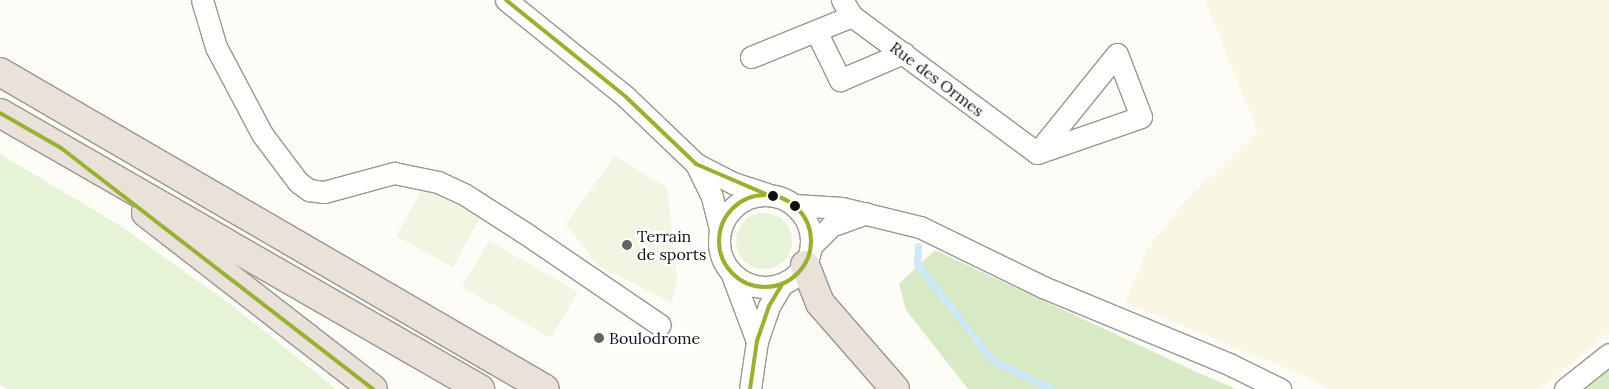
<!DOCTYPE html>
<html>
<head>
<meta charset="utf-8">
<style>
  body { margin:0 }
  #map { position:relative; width:1609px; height:389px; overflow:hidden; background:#fdfcf7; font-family:Lora,serif }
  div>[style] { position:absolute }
  .farmland>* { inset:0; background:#f9f7e4 }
  .green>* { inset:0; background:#e7f3d7 }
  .round { border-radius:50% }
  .forest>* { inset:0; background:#d8eac5 }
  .pitch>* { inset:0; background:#f0f6e1 }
  .stream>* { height:7px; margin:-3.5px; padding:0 3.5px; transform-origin:3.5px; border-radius:3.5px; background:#cde8f7 }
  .roads { filter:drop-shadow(1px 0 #979795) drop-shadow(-1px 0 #979795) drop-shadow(0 1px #979795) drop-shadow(0 -1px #979795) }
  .street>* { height:21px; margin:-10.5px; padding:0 10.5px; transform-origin:10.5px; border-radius:10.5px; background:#fffffe }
  .street>.ring { margin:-10.5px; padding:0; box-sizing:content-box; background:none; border:21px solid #fffffe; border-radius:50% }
  .highway>* { height:28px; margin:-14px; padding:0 14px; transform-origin:14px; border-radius:14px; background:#eae1d8 }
  .bus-1>* { height:4px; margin:-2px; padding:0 2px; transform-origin:2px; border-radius:2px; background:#98b133 }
  .bus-1>.ring { margin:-2px; padding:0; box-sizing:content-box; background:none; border:4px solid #98b133; border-radius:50% }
  .dots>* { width:14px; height:14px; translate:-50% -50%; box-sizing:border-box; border:2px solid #fff; border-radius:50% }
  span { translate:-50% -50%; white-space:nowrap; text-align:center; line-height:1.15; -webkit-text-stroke:5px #fff; paint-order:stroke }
  .street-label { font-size:16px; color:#111 }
  .poi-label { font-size:16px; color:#111 }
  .left { translate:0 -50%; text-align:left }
</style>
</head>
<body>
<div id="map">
  <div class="farmland">
    <div style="clip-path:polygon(1205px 0,1609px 0,1609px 333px,1540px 389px,1328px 389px,1305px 376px,1125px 302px,1147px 250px,1181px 206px,1257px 131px)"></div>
  </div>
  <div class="green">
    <div style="clip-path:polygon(0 154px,119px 225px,233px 306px,336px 389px,8px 389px,0 385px)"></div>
    <div class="round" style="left:736px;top:213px;width:56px;height:56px"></div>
  </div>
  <div class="forest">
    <div style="clip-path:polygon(935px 250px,1201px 374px,1236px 389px,968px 389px,906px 310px,899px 284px)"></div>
    <div style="clip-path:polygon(1609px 367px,1609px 389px,1579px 389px)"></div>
  </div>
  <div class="pitch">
    <div style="clip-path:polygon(615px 156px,667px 188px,677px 279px,672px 303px,597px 265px,566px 224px)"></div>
    <div style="clip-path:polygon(423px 188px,480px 217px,453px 267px,396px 236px)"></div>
    <div style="clip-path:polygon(489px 241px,578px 292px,551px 338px,462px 287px)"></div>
  </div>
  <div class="stream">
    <div style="left:918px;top:246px;width:18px;rotate:93deg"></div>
    <div style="left:917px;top:264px;width:122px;rotate:52deg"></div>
    <div style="left:992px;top:360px;width:67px;rotate:25.8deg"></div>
  </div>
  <div class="roads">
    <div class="street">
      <div style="left:202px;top:0;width:49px;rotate:73.4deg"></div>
      <div style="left:216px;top:47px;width:98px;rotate:62.1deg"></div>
      <div style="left:262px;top:134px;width:60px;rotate:53.1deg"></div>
      <div style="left:298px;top:182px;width:14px;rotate:36deg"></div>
      <div style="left:309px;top:190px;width:15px;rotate:8deg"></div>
      <div style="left:324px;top:192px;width:73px;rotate:-15.2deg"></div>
      <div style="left:394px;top:173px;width:45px;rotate:11.6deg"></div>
      <div style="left:438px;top:182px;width:29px;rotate:25deg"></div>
      <div style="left:464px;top:194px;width:72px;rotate:32.6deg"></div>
      <div style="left:525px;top:233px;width:163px;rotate:34.3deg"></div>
      <div style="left:506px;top:0;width:154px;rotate:38.9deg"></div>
      <div style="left:626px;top:97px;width:97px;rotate:43.7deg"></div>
      <div style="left:696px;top:164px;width:37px;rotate:64deg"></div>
      <div style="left:712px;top:197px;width:34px;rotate:76deg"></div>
      <div style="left:842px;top:0;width:19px;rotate:58deg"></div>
      <div style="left:852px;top:16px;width:230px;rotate:36.5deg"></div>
      <div style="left:816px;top:31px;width:55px;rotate:63.9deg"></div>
      <div style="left:840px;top:80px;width:69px;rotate:-23.2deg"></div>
      <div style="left:1117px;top:54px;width:67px;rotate:69.1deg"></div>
      <div style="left:1141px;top:117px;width:110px;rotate:160.9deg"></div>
      <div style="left:1037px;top:153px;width:127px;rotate:-51.1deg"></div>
      <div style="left:751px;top:57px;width:109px;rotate:-22.1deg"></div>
      <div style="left:696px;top:164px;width:42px;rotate:27.2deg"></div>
      <div style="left:733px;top:183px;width:35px;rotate:18deg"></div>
      <div class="ring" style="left:719px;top:195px;width:71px;height:71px"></div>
      <div style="left:795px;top:205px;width:47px;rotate:3.7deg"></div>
      <div style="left:842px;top:208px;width:80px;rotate:13.7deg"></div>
      <div style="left:920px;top:227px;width:137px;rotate:26deg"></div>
      <div style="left:1043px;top:287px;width:204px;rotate:22.5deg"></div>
      <div style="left:1231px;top:365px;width:55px;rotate:26.1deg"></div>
      <div style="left:811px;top:246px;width:28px;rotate:-45deg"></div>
      <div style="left:831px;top:226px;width:37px;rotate:-20deg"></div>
      <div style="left:731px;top:272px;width:74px;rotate:69.4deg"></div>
      <div style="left:750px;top:389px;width:49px;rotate:-81.7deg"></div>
      <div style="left:757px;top:341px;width:37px;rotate:-71deg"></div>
      <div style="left:769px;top:306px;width:26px;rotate:-59deg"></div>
      <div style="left:1565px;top:389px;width:56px;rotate:-38.5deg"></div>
    </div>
    <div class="highway">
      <div style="left:0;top:72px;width:630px;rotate:30.18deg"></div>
      <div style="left:0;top:113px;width:554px;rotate:29.9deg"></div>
      <div style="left:146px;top:213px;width:287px;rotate:37.8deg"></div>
      <div style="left:805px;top:265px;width:41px;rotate:68.5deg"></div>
      <div style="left:820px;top:303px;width:114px;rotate:48.9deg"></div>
    </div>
  </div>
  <div class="bus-1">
    <div style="left:506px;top:0;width:154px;rotate:38.9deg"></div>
    <div style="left:626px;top:97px;width:97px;rotate:43.7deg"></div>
    <div style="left:696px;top:164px;width:78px;rotate:23.3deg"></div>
    <div style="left:0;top:113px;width:70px;rotate:29.8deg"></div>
    <div style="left:61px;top:148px;width:394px;rotate:37.7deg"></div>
    <div class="ring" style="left:719px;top:195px;width:88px;height:88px"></div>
    <div style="left:750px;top:389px;width:49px;rotate:-81.7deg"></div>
    <div style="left:757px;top:341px;width:37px;rotate:-71deg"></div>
    <div style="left:769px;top:306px;width:26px;rotate:-59deg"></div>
  </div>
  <div class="dots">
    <div style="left:773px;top:196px;background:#111"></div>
    <div style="left:795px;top:206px;background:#111"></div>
    <div style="left:627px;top:245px;background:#646362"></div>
    <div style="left:599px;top:338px;background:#646362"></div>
  </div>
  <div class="street-label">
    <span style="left:937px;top:79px;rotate:37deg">Rue des Ormes</span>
  </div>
  <div class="poi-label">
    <span class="left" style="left:637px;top:245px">Terrain<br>de sports</span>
    <span class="left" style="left:609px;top:338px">Boulodrome</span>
  </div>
</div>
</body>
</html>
